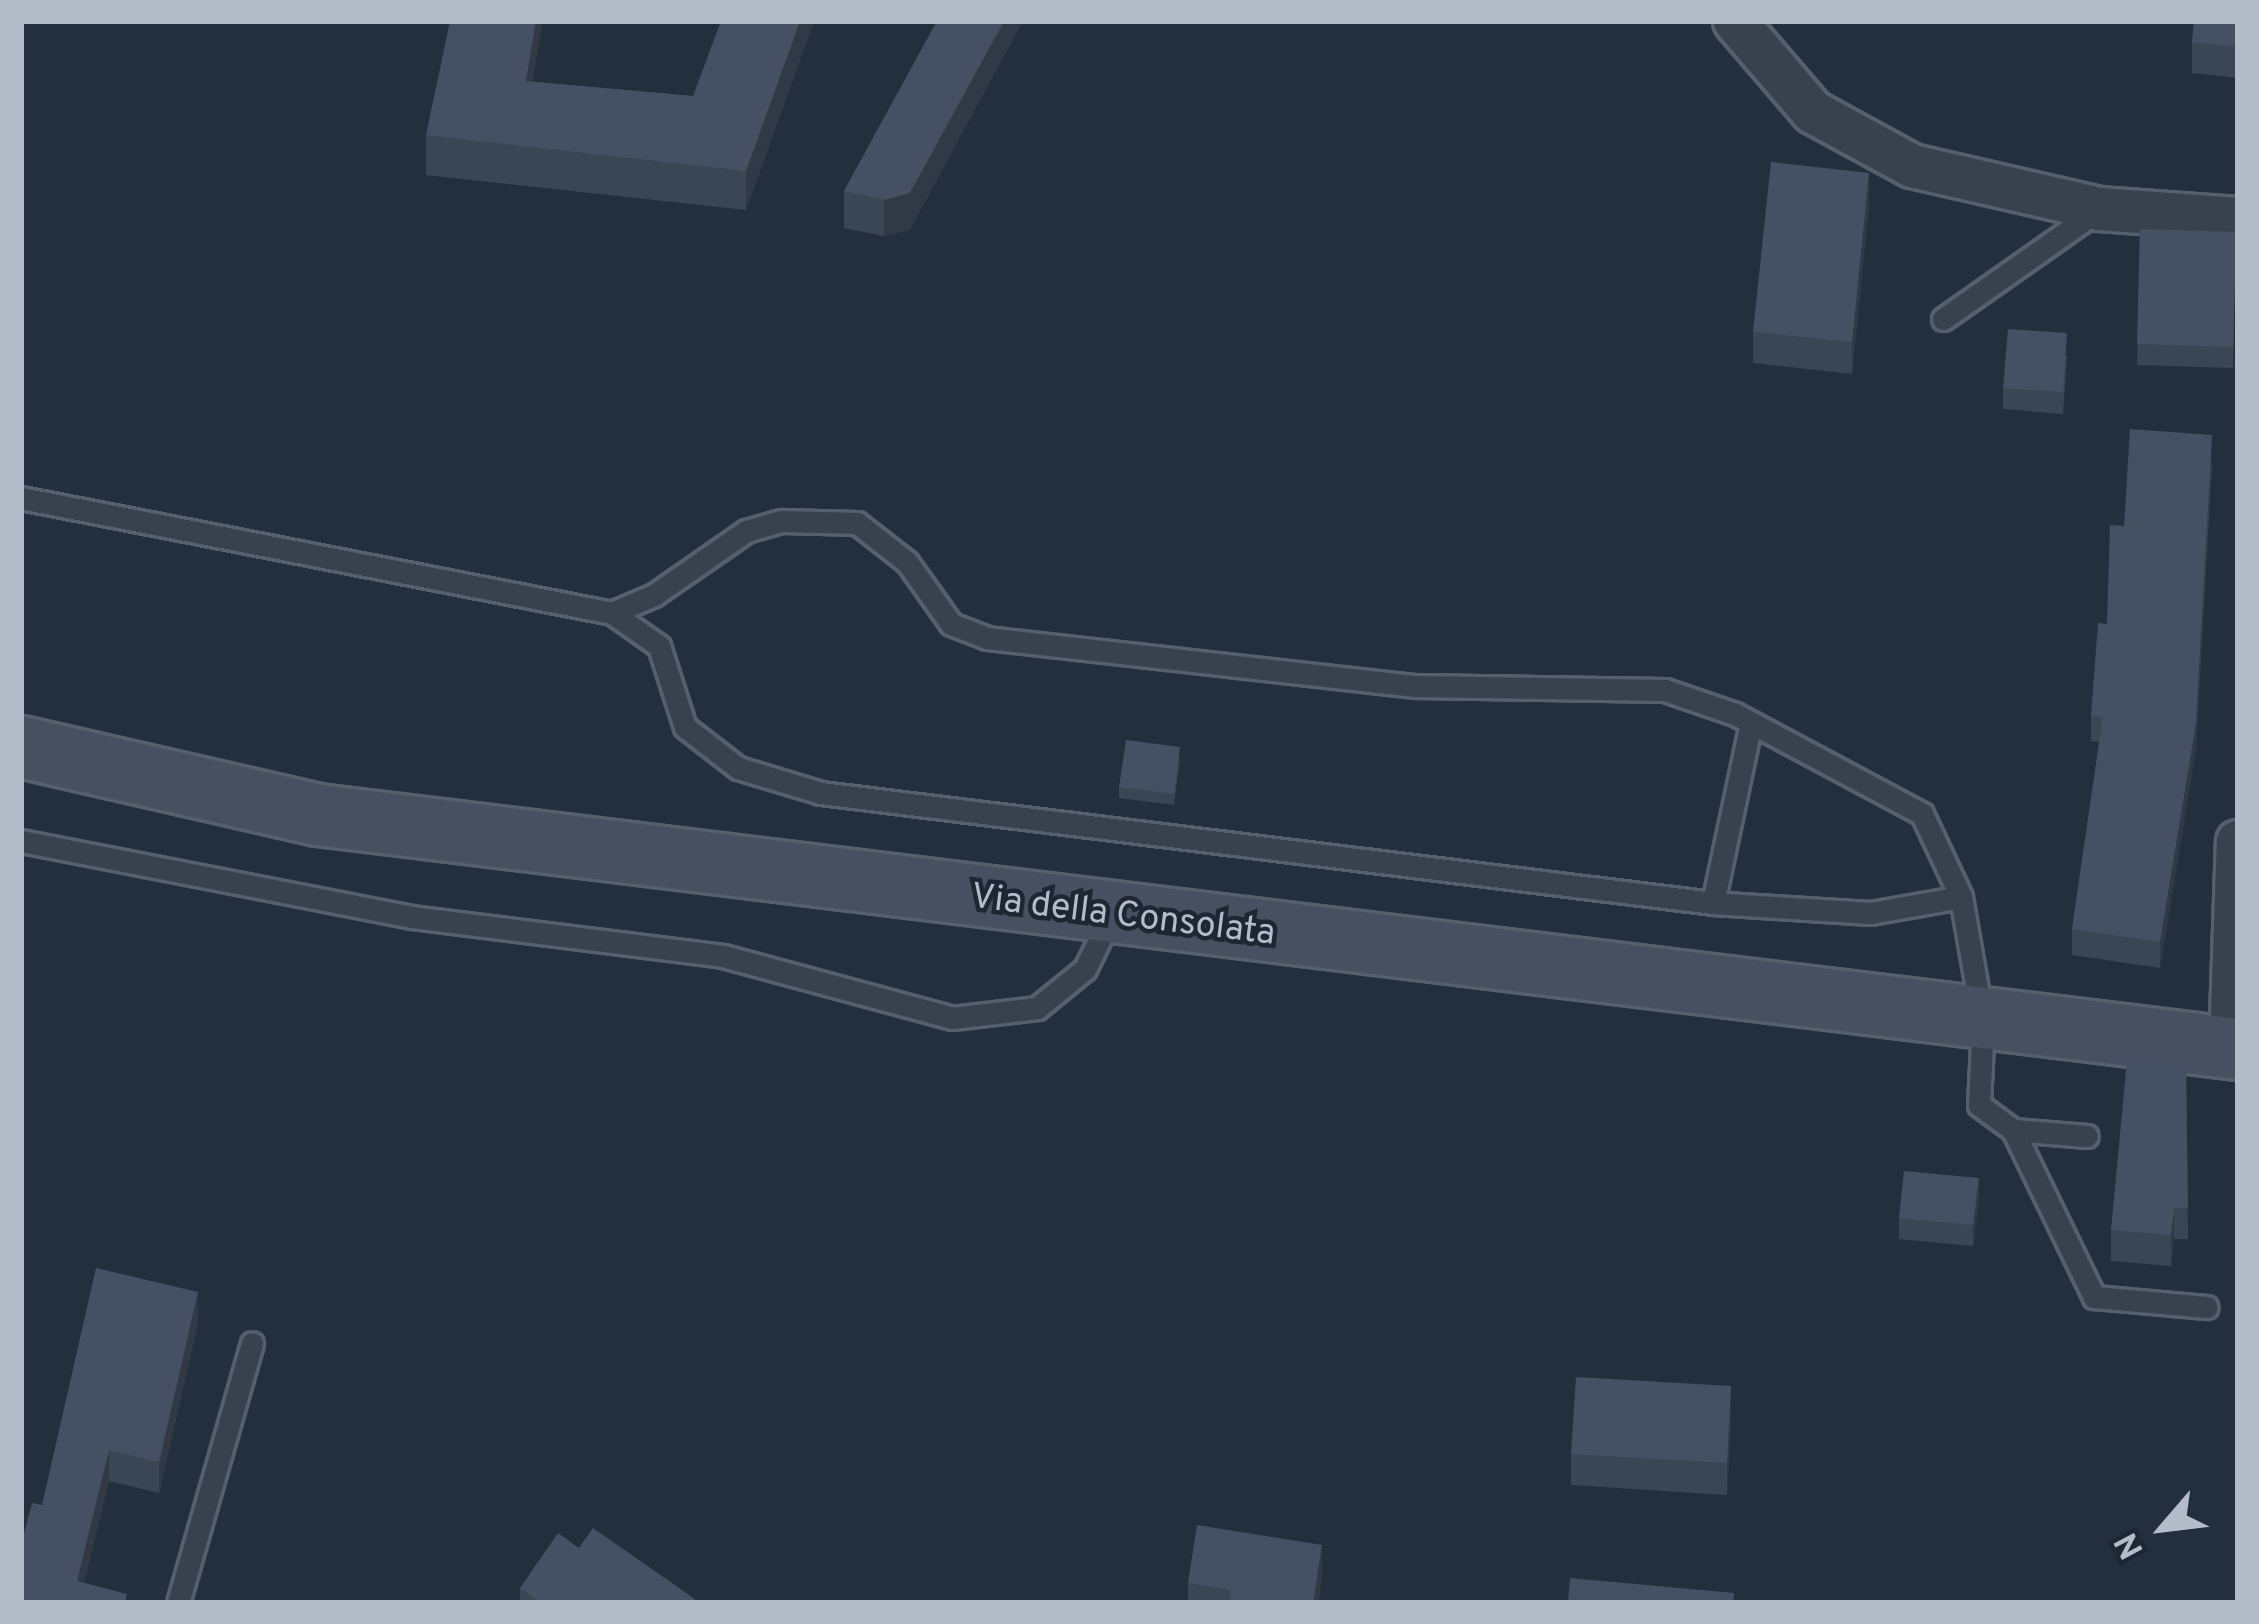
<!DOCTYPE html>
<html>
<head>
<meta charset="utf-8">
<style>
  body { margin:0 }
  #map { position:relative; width:2259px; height:1624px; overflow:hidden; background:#242f3e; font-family:Overpass,sans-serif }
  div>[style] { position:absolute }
  .roads { filter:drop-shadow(3px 0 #565f6c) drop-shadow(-3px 0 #565f6c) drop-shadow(0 3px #565f6c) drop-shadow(0 -3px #565f6c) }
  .service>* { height:21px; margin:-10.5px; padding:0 10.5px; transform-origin:10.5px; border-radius:10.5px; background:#38414e }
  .minor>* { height:42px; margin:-21px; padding:0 21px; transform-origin:21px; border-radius:21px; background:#38414e }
  .secondary>* { height:60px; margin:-30px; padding:0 30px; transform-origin:30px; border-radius:30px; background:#465061 }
  .wall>* { inset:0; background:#3b4654 }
  .shaded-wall>* { inset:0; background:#303945 }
  .building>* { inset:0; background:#455162 }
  span { translate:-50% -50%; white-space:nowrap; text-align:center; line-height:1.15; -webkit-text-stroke:9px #1d2633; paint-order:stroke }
  .street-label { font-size:36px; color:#b4bcc9 }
  .frame { position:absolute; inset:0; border:24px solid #b4bcc9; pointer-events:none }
  .north { position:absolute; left:2103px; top:1468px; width:120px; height:120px; -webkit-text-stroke:9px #1d2633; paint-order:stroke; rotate:242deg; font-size:33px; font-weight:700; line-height:48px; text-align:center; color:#b4bcc9 }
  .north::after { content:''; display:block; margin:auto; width:42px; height:54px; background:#b4bcc9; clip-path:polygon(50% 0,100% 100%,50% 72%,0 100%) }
</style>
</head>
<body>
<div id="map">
  <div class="roads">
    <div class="service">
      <div style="left:1943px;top:319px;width:189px;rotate:-35.1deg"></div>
      <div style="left:21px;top:498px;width:602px;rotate:11.01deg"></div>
      <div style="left:21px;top:841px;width:397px;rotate:11deg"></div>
      <div style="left:411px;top:917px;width:314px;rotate:7.1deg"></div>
      <div style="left:723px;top:956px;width:237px;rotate:15.1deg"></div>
      <div style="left:952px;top:1018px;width:86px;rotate:-6.7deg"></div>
      <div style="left:1037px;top:1008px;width:62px;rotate:-39.1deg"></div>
      <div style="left:1085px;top:969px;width:59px;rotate:-63.9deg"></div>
      <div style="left:1961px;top:897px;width:92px;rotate:170deg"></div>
      <div style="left:1870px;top:913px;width:157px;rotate:-176.4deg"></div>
      <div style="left:1713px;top:903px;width:899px;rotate:-172.97deg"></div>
      <div style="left:821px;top:793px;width:87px;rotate:-163.2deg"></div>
      <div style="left:738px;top:768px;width:67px;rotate:-142.3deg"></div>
      <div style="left:685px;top:727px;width:85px;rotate:-107.8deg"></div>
      <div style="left:659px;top:646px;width:57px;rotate:-144.9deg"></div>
      <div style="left:612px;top:613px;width:46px;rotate:-23.2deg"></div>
      <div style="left:654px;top:595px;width:112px;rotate:-34.8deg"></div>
      <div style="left:746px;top:531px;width:37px;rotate:-16deg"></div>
      <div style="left:782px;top:521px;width:75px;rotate:1.5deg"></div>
      <div style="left:857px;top:523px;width:63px;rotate:38deg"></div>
      <div style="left:907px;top:562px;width:76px;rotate:54.6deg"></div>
      <div style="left:951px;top:624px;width:39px;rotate:21deg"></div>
      <div style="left:987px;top:638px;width:432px;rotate:6.4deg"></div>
      <div style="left:1416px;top:686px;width:249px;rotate:0.9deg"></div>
      <div style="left:1665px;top:690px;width:74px;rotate:18.9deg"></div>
      <div style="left:1735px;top:714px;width:212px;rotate:28.1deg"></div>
      <div style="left:1922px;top:814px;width:92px;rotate:64.8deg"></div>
      <div style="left:1961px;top:897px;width:128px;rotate:80.1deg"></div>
      <div style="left:1983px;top:1023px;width:82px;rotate:92.8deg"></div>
      <div style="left:1979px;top:1105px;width:42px;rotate:36.3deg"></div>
      <div style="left:2013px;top:1130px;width:74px;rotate:4.6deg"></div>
      <div style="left:1713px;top:903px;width:184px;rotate:-78.1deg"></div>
      <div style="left:2013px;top:1130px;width:186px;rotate:64.1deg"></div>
      <div style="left:2094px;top:1297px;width:113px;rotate:5.1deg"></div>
      <div style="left:178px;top:1603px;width:270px;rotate:-74.1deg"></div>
    </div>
    <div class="minor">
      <div style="left:1735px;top:21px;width:120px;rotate:49.4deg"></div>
      <div style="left:1813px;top:112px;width:113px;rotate:28.6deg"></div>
      <div style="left:1912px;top:166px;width:192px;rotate:12.9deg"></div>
      <div style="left:2099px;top:209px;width:139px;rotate:4.1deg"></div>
      <div style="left:2231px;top:1048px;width:206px;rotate:-88.1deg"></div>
    </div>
    <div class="secondary">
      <div style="left:21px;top:747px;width:305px;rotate:12.9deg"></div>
      <div style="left:318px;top:815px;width:1934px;rotate:6.95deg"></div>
    </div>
  </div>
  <div class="wall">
    <div style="clip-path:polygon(814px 21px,746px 210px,426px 175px,426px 135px,533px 82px,693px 96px)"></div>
    <div style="clip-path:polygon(937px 21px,910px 230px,884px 236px,844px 228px,844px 191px)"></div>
    <div style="clip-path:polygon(2238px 21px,2238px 78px,2192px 73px,2192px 42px)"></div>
    <div style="clip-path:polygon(1869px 204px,1852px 374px,1753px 363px,1753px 332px)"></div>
    <div style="clip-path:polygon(2140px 229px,2236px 232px,2233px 368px,2137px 365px)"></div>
    <div style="clip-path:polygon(2067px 355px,2063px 414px,2003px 409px,2003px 388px)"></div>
    <div style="clip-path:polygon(2212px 461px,2196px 749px,2160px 968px,2072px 955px,2072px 929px,2099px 742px,2091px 741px,2091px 716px,2124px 526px)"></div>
    <div style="clip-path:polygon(1180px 758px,1174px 805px,1119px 798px,1119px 787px)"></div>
    <div style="clip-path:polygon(2186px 1066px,2188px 1239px,2174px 1239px,2171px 1266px,2111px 1261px,2111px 1230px)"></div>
    <div style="clip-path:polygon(1979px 1199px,1973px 1246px,1899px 1239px,1899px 1218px)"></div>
    <div style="clip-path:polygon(198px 1323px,159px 1493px,109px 1481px,84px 1583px,127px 1603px,21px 1603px,42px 1505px)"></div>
    <div style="clip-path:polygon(1731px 1418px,1727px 1495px,1571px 1485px,1571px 1454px)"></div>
    <div style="clip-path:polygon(579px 1548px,695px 1603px,520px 1603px,520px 1588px)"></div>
    <div style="clip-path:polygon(1322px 1576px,1318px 1603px,1188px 1603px,1188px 1583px)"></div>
  </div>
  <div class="shaded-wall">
    <div style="clip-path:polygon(536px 21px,543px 21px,526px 121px,526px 81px)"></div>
    <div style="clip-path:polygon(800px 21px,814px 21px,746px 210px,746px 171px)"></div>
    <div style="clip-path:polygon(1004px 21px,1023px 21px,910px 230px,884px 236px,884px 200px)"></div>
    <div style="clip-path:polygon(1869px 173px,1869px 204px,1852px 374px,1852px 342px)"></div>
    <div style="clip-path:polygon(2212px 435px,2196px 749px,2160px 968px,2160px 942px)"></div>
    <div style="clip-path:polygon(1979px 1178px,1979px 1199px,1973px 1246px,1973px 1225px)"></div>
    <div style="clip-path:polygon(2174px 1208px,2174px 1239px,2171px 1266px,2171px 1235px)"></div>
    <div style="clip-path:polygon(198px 1292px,198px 1323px,159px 1493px,159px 1462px)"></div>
    <div style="clip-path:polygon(1731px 1386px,1731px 1418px,1727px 1495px,1727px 1463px)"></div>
    <div style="clip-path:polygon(109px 1450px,109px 1481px,79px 1603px,77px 1581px)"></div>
    <div style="clip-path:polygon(1322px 1545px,1322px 1576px,1318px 1603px,1313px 1603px)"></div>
  </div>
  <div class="building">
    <div style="clip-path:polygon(450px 21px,536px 21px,526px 81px,693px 96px,721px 21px,800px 21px,746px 171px,426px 135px)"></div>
    <div style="clip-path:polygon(937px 21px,1004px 21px,910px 193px,884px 200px,844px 191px)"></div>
    <div style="clip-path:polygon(2194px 21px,2238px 21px,2238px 47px,2192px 42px)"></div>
    <div style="clip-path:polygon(1771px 162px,1869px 173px,1852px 342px,1753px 332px)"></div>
    <div style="clip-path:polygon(2140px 229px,2236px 232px,2233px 347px,2137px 344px)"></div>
    <div style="clip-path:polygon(2008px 329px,2067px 333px,2063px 392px,2003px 388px)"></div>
    <div style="clip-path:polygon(2130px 429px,2212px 435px,2196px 723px,2160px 942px,2072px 929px,2103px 717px,2091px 716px,2098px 623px,2107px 624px,2110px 525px,2124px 526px)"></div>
    <div style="clip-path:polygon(1126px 740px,1180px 747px,1174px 794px,1119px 787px)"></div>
    <div style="clip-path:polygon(2127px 1060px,2186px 1066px,2188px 1208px,2174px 1208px,2171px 1235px,2111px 1230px)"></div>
    <div style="clip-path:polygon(1904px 1171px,1979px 1178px,1973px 1225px,1899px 1218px)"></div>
    <div style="clip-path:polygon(96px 1268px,198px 1292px,159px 1462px,109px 1450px,77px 1581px,127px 1594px,125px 1603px,21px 1603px,21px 1545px,32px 1503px,42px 1505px)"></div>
    <div style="clip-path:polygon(1576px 1377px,1731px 1386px,1727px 1463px,1571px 1454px)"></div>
    <div style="clip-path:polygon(1197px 1525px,1322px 1545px,1313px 1603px,1229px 1603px,1231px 1590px,1188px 1583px)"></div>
    <div style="clip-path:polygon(593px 1528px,695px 1599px,692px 1603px,541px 1603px,520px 1588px,558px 1533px,579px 1548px)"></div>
    <div style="clip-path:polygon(1570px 1578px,1734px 1593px,1733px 1603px,1568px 1603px)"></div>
  </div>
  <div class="street-label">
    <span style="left:1123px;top:917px;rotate:7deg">Via della Consolata</span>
  </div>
  <div class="frame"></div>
  <div class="north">N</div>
</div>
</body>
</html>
